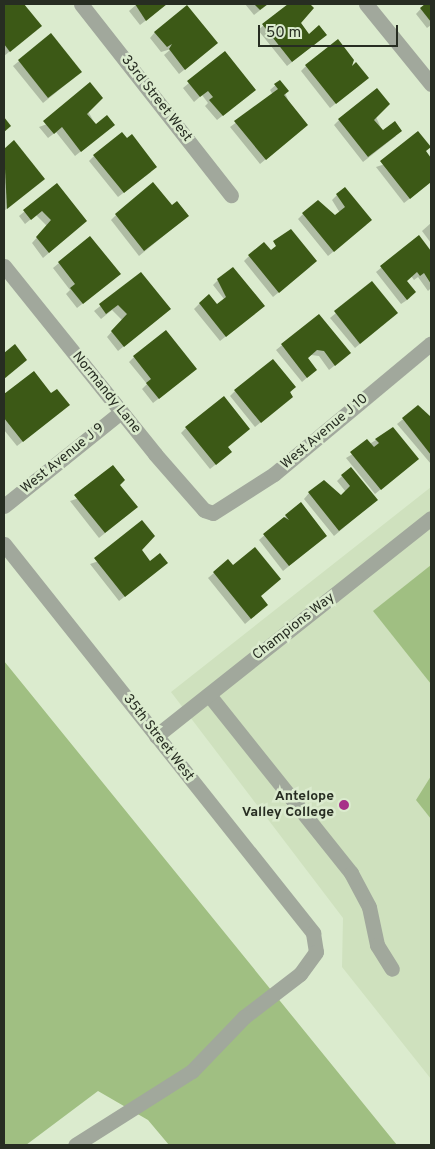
<!DOCTYPE html>
<html>
<head>
<meta charset="utf-8">
<style>
  body { margin:0 }
  #map { position:relative; width:435px; height:1149px; overflow:hidden; background:#dbebce; font-family:Overpass,sans-serif }
  div>[style] { position:absolute }
  .built>* { inset:0; background:#cfe1be }
  .green>* { inset:0; background:#a0bf82 }
  .shadow>* { inset:0; background:#0003 }
  .building>* { inset:0; background:#3c5916 }
  .minor>* { height:15px; margin:-7.5px; padding:0 7.5px; transform-origin:7.5px; border-radius:7.5px; background:#a1a89c }
  .dots>* { width:14px; height:14px; translate:-50% -50%; box-sizing:border-box; border:2px solid #dbebce; border-radius:50% }
  span { translate:-50% -50%; white-space:nowrap; text-align:center; line-height:1.15; -webkit-text-stroke:5px #dbebce; paint-order:stroke }
  .street-label { font-size:14px; color:#272d22 }
  .poi-label { font-size:14px; color:#272d22; font-weight:700 }
  .right { translate:-100% -50%; text-align:right }
  .frame { position:absolute; inset:0; border:5px solid #272d22; pointer-events:none }
  .scale { position:absolute; left:258px; top:25px; width:140px; height:22px; box-sizing:border-box; border:2px solid #272d22; border-top:0; padding-left:6px; font-size:15px; line-height:18px; white-space:nowrap; color:#272d22; -webkit-text-stroke:4px #dbebce; paint-order:stroke }
</style>
</head>
<body>
<div id="map">
  <div class="built">
    <div style="clip-path:polygon(431px 487px,431px 1079px,342px 967px,343px 918px,171px 692px)"></div>
  </div>
  <div class="green">
    <div style="clip-path:polygon(431px 565px,431px 684px,373px 611px)"></div>
    <div style="clip-path:polygon(4px 661px,397px 1145px,169px 1145px,148px 1120px,98px 1091px,26px 1145px,4px 1145px)"></div>
    <div style="clip-path:polygon(431px 776px,431px 819px,416px 800px)"></div>
  </div>
  <div class="shadow">
    <div style="clip-path:polygon(4px 4px,23px 4px,35px 31px,4px 56px)"></div>
    <div style="clip-path:polygon(137px 4px,167px 4px,140px 25px,129px 11px)"></div>
    <div style="clip-path:polygon(245px 4px,268px 4px,254px 15px)"></div>
    <div style="clip-path:polygon(290px 4px,309px 4px,312px 8px,299px 20px,309px 35px,320px 40px,287px 66px,258px 30px)"></div>
    <div style="clip-path:polygon(425px 4px,431px 4px,431px 25px,427px 28px,416px 14px)"></div>
    <div style="clip-path:polygon(155px 32px,211px 48px,179px 74px,164px 55px,171px 49px,161px 52px,150px 38px)"></div>
    <div style="clip-path:polygon(51px 35px,75px 77px,43px 103px,13px 66px)"></div>
    <div style="clip-path:polygon(225px 53px,249px 95px,217px 120px,205px 106px,208px 103px,202px 95px,194px 102px,183px 88px)"></div>
    <div style="clip-path:polygon(306px 66px,348px 70px,362px 83px,330px 108px,301px 71px)"></div>
    <div style="clip-path:polygon(280px 81px,301px 130px,260px 164px,230px 127px,273px 95px,270px 90px)"></div>
    <div style="clip-path:polygon(87px 109px,96px 126px,114px 125px,75px 156px,56px 132px,48px 138px,39px 127px)"></div>
    <div style="clip-path:polygon(375px 115px,383px 132px,396px 136px,363px 162px,334px 125px,339px 120px)"></div>
    <div style="clip-path:polygon(14px 142px,38px 184px,4px 211px,4px 150px)"></div>
    <div style="clip-path:polygon(424px 151px,431px 160px,431px 182px,404px 203px,376px 167px)"></div>
    <div style="clip-path:polygon(94px 156px,151px 172px,118px 197px,89px 161px)"></div>
    <div style="clip-path:polygon(57px 185px,80px 226px,43px 258px,32px 243px,47px 226px,36px 215px,25px 224px,19px 216px)"></div>
    <div style="clip-path:polygon(337px 195px,366px 225px,328px 256px,298px 219px,303px 214px,335px 217px,340px 213px,332px 200px)"></div>
    <div style="clip-path:polygon(116px 215px,188px 216px,139px 256px,111px 220px)"></div>
    <div style="clip-path:polygon(431px 223px,431px 243px,422px 231px)"></div>
    <div style="clip-path:polygon(90px 237px,114px 279px,77px 308px,66px 294px,70px 290px,53px 268px)"></div>
    <div style="clip-path:polygon(418px 237px,431px 253px,431px 288px,428px 291px,418px 277px,414px 280px,411px 276px,406px 281px,410px 298px,401px 304px,376px 272px)"></div>
    <div style="clip-path:polygon(249px 256px,310px 267px,273px 297px,244px 261px)"></div>
    <div style="clip-path:polygon(141px 274px,164px 314px,118px 351px,107px 337px,122px 320px,112px 310px,101px 319px,94px 311px)"></div>
    <div style="clip-path:polygon(218px 280px,258px 311px,220px 341px,194px 309px,200px 303px,217px 306px,224px 299px,213px 285px)"></div>
    <div style="clip-path:polygon(372px 283px,397px 313px,355px 348px,330px 318px)"></div>
    <div style="clip-path:polygon(319px 315px,344px 358px,329px 370px,319px 356px,311px 355px,307px 359px,310px 375px,302px 382px,276px 350px)"></div>
    <div style="clip-path:polygon(134px 357px,190px 374px,153px 403px,142px 389px,147px 384px,129px 362px)"></div>
    <div style="clip-path:polygon(33px 372px,63px 410px,17px 446px,4px 430px,4px 398px)"></div>
    <div style="clip-path:polygon(294px 387px,284px 403px,255px 427px,230px 396px,235px 391px)"></div>
    <div style="clip-path:polygon(418px 407px,431px 418px,431px 464px,397px 424px)"></div>
    <div style="clip-path:polygon(186px 428px,226px 447px,225px 457px,210px 469px,181px 433px)"></div>
    <div style="clip-path:polygon(376px 440px,412px 464px,375px 494px,346px 458px)"></div>
    <div style="clip-path:polygon(342px 476px,376px 500px,334px 536px,304px 499px,309px 493px,341px 497px,346px 492px,337px 481px)"></div>
    <div style="clip-path:polygon(119px 485px,131px 512px,99px 538px,70px 501px)"></div>
    <div style="clip-path:polygon(286px 516px,320px 541px,283px 571px,259px 540px)"></div>
    <div style="clip-path:polygon(140px 547px,150px 563px,161px 568px,119px 601px,90px 564px)"></div>
    <div style="clip-path:polygon(228px 561px,267px 605px,245px 624px,208px 578px)"></div>
  </div>
  <div class="building">
    <div style="clip-path:polygon(4px 4px,24px 4px,42px 26px,10px 52px,4px 44px)"></div>
    <div style="clip-path:polygon(135px 4px,167px 4px,146px 21px)"></div>
    <div style="clip-path:polygon(254px 4px,268px 4px,260px 10px)"></div>
    <div style="clip-path:polygon(288px 4px,310px 4px,314px 8px,301px 23px,309px 34px,319px 25px,327px 35px,292px 62px,262px 24px)"></div>
    <div style="clip-path:polygon(425px 4px,431px 4px,431px 22px,420px 8px)"></div>
    <div style="clip-path:polygon(187px 5px,218px 43px,185px 70px,169px 49px,172px 44px,167px 47px,154px 32px)"></div>
    <div style="clip-path:polygon(51px 33px,82px 72px,48px 98px,18px 60px)"></div>
    <div style="clip-path:polygon(338px 39px,354px 60px,352px 66px,356px 62px,369px 78px,336px 104px,305px 65px)"></div>
    <div style="clip-path:polygon(225px 51px,256px 90px,223px 116px,209px 100px,213px 97px,208px 91px,200px 97px,187px 81px)"></div>
    <div style="clip-path:polygon(280px 80px,289px 91px,284px 95px,308px 125px,266px 160px,234px 121px,278px 89px,274px 84px)"></div>
    <div style="clip-path:polygon(90px 82px,103px 98px,87px 114px,96px 124px,107px 115px,115px 125px,81px 152px,62px 127px,54px 134px,43px 121px)"></div>
    <div style="clip-path:polygon(377px 88px,390px 104px,374px 120px,383px 130px,395px 121px,402px 131px,368px 157px,338px 119px)"></div>
    <div style="clip-path:polygon(4px 117px,11px 126px,4px 132px)"></div>
    <div style="clip-path:polygon(418px 131px,431px 147px,426px 151px,431px 158px,431px 182px,410px 199px,380px 161px)"></div>
    <div style="clip-path:polygon(122px 132px,127px 138px,132px 134px,157px 167px,124px 193px,93px 155px)"></div>
    <div style="clip-path:polygon(14px 140px,45px 179px,7px 209px,4px 149px)"></div>
    <div style="clip-path:polygon(153px 182px,172px 205px,177px 201px,189px 216px,144px 251px,115px 214px)"></div>
    <div style="clip-path:polygon(57px 183px,87px 221px,49px 253px,36px 237px,51px 220px,42px 211px,31px 220px,23px 210px)"></div>
    <div style="clip-path:polygon(345px 187px,372px 220px,334px 252px,302px 213px,318px 200px,335px 215px,345px 207px,336px 194px)"></div>
    <div style="clip-path:polygon(291px 229px,317px 261px,279px 293px,248px 255px,264px 242px,271px 250px,276px 246px,273px 241px)"></div>
    <div style="clip-path:polygon(419px 235px,431px 251px,431px 284px,424px 273px,420px 276px,417px 272px,407px 281px,416px 292px,407px 300px,380px 266px)"></div>
    <div style="clip-path:polygon(90px 236px,121px 274px,83px 304px,70px 288px,75px 284px,58px 262px)"></div>
    <div style="clip-path:polygon(233px 267px,265px 306px,226px 337px,199px 303px,209px 294px,217px 304px,226px 297px,217px 279px)"></div>
    <div style="clip-path:polygon(141px 272px,171px 309px,124px 347px,111px 331px,127px 314px,118px 305px,106px 314px,99px 304px)"></div>
    <div style="clip-path:polygon(372px 281px,398px 313px,360px 344px,334px 311px)"></div>
    <div style="clip-path:polygon(319px 314px,351px 353px,335px 366px,324px 351px,317px 350px,308px 358px,317px 370px,307px 378px,281px 344px)"></div>
    <div style="clip-path:polygon(166px 330px,197px 369px,159px 399px,146px 383px,151px 379px,133px 356px)"></div>
    <div style="clip-path:polygon(15px 344px,27px 360px,4px 379px,4px 353px)"></div>
    <div style="clip-path:polygon(273px 359px,296px 387px,290px 392px,293px 397px,261px 423px,234px 390px)"></div>
    <div style="clip-path:polygon(34px 371px,51px 393px,57px 389px,70px 405px,23px 442px,4px 418px,4px 394px)"></div>
    <div style="clip-path:polygon(224px 396px,250px 429px,228px 447px,232px 452px,216px 465px,185px 427px)"></div>
    <div style="clip-path:polygon(418px 405px,431px 417px,431px 455px,402px 418px)"></div>
    <div style="clip-path:polygon(393px 427px,419px 459px,381px 490px,350px 452px,367px 439px,374px 447px,379px 443px,375px 439px)"></div>
    <div style="clip-path:polygon(113px 465px,125px 480px,120px 485px,138px 507px,105px 533px,74px 495px)"></div>
    <div style="clip-path:polygon(351px 467px,378px 500px,339px 531px,308px 492px,324px 480px,341px 495px,350px 486px,341px 475px)"></div>
    <div style="clip-path:polygon(301px 502px,327px 536px,289px 566px,263px 534px,284px 517px,289px 520px,285px 515px)"></div>
    <div style="clip-path:polygon(142px 520px,155px 536px,142px 550px,150px 561px,160px 553px,168px 563px,125px 597px,94px 558px)"></div>
    <div style="clip-path:polygon(255px 547px,281px 579px,261px 596px,268px 605px,251px 619px,213px 572px,228px 559px,233px 565px)"></div>
  </div>
  <div class="minor">
    <div style="left:81px;top:4px;width:243px;rotate:51.9deg"></div>
    <div style="left:366px;top:4px;width:103px;rotate:50.9deg"></div>
    <div style="left:4px;top:266px;width:241px;rotate:51.2deg"></div>
    <div style="left:155px;top:454px;width:74px;rotate:48.8deg"></div>
    <div style="left:204px;top:510px;width:9px;rotate:18deg"></div>
    <div style="left:213px;top:513px;width:72px;rotate:-32.6deg"></div>
    <div style="left:274px;top:474px;width:204px;rotate:-39.8deg"></div>
    <div style="left:4px;top:506px;width:150px;rotate:-38.8deg"></div>
    <div style="left:4px;top:544px;width:497px;rotate:51.5deg"></div>
    <div style="left:313px;top:933px;width:19px;rotate:81deg"></div>
    <div style="left:316px;top:952px;width:27px;rotate:126deg"></div>
    <div style="left:300px;top:974px;width:71px;rotate:142.5deg"></div>
    <div style="left:244px;top:1017px;width:75px;rotate:133.9deg"></div>
    <div style="left:192px;top:1071px;width:138px;rotate:147.7deg"></div>
    <div style="left:209px;top:695px;width:228px;rotate:51.4deg"></div>
    <div style="left:351px;top:873px;width:38px;rotate:62deg"></div>
    <div style="left:369px;top:907px;width:39px;rotate:78deg"></div>
    <div style="left:377px;top:945px;width:28px;rotate:58deg"></div>
    <div style="left:156px;top:736px;width:351px;rotate:-38.4deg"></div>
  </div>
  <div class="dots">
    <div style="left:344px;top:805px;background:#a73088"></div>
  </div>
  <div class="street-label">
    <span style="left:156px;top:99px;rotate:52deg">33rd Street West</span>
    <span style="left:106px;top:393px;rotate:51deg">Normandy Lane</span>
    <span style="left:325px;top:432px;rotate:-40deg">West Avenue J 10</span>
    <span style="left:63px;top:459px;rotate:-39deg">West Avenue J 9</span>
    <span style="left:294px;top:627px;rotate:-38deg">Champions Way</span>
    <span style="left:158px;top:738px;rotate:52deg">35th Street West</span>
  </div>
  <div class="poi-label">
    <span class="right" style="left:334px;top:805px">Antelope<br>Valley College</span>
  </div>
  <div class="frame"></div>
  <div class="scale">50 m</div>
</div>
</body>
</html>
